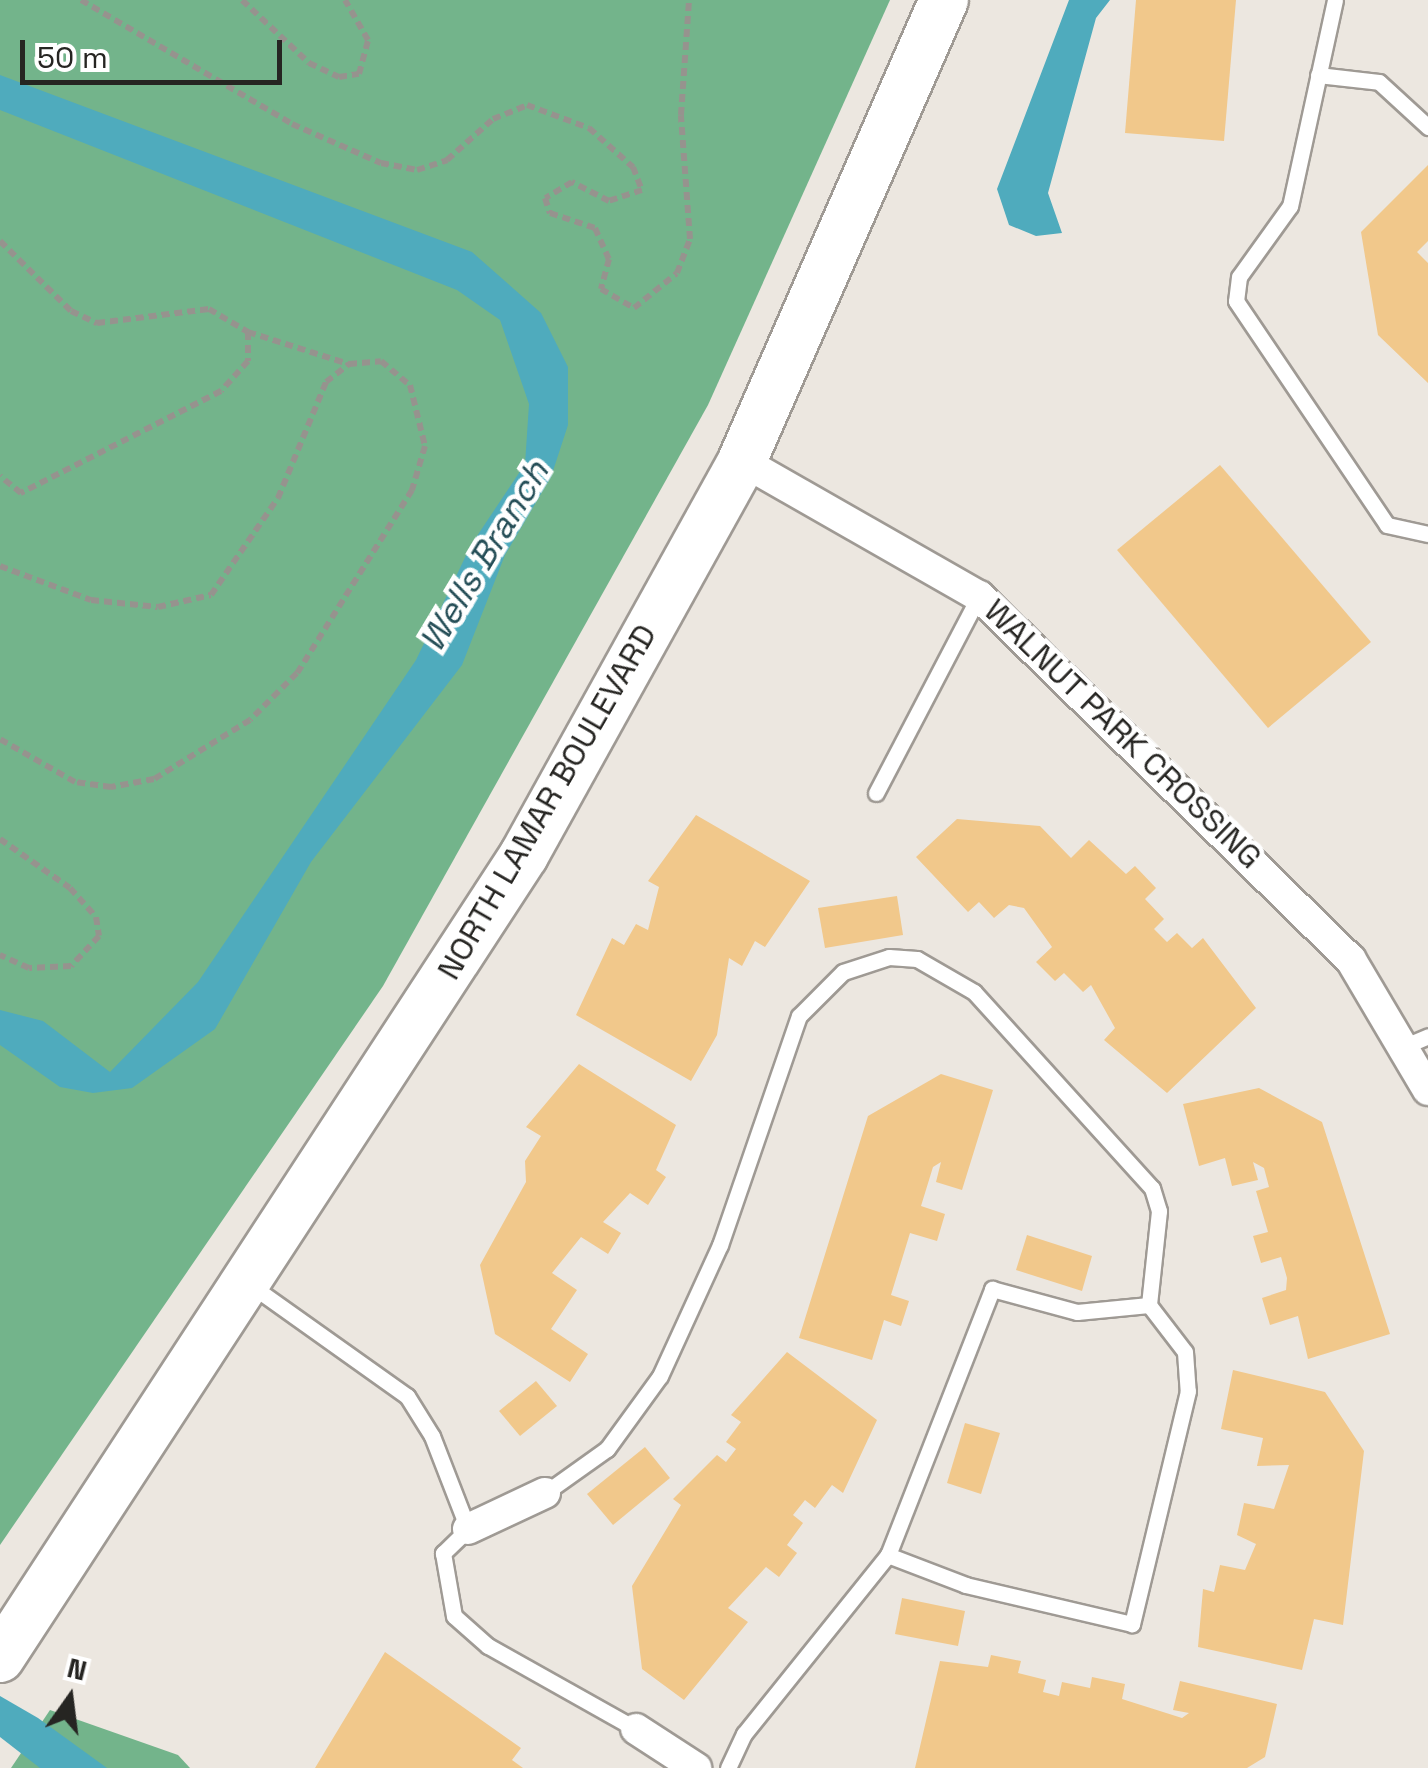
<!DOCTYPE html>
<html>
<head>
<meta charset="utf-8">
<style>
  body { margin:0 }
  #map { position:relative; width:1428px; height:1768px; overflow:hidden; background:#ece7e0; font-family:"Space Grotesk",sans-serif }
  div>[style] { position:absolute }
  .forest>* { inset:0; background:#73b48b }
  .water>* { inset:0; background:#4fabbd }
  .building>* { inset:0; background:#f1c88b }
  .path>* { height:6px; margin-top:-3px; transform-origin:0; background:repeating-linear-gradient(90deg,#96938e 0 8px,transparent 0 13px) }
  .roads { filter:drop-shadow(2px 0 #9f9a94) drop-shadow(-2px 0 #9f9a94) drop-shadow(0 2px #9f9a94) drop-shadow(0 -2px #9f9a94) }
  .lane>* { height:15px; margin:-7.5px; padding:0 7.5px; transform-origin:7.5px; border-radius:7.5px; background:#fff }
  .street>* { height:30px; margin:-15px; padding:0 15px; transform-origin:15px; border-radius:15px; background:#fff }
  .primary>* { height:48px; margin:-24px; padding:0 24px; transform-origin:24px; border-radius:24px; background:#fff }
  span { translate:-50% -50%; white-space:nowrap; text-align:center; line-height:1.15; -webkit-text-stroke:9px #fff; paint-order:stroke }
  .street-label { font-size:32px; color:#262522 }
  .water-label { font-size:35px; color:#254e57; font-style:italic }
  .north { position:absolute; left:20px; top:1648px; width:100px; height:100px; -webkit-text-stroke:8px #fff; paint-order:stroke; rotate:14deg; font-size:28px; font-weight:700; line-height:40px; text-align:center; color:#262522 }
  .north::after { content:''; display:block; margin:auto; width:35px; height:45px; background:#262522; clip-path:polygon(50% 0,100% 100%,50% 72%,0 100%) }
  .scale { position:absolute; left:20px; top:40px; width:262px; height:45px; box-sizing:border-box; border:5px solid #262522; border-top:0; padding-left:12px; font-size:30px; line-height:35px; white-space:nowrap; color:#262522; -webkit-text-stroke:8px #fff; paint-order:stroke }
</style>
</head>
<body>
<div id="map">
  <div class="forest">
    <div style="clip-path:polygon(0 0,890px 0,708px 405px,383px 986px,0 1545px)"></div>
    <div style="clip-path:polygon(50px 1710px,178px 1755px,190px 1768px,11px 1768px)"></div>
  </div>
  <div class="water">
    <div style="clip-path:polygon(1069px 0,1110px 0,1096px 18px,1048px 193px,1062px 233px,1036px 236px,1009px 225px,997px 189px)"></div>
    <div style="clip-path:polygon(0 75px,472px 252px,541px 313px,568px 367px,568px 425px,551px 477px,505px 555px,462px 665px,311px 862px,215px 1029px,132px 1088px,93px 1093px,60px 1087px,0 1045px,0 1010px,43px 1021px,110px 1072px,198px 982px,416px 660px,471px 545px,525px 464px,529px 404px,500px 320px,457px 290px,0 110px)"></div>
    <div style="clip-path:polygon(0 1696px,38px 1718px,107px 1768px,40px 1768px,0 1737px)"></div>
  </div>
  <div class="building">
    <div style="clip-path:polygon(1136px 0,1236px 0,1224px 141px,1125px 133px)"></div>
    <div style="clip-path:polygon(1428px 165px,1428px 241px,1417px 252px,1428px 263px,1428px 383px,1378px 335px,1361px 232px)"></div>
    <div style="clip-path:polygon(1220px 465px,1371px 642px,1268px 728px,1117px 550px)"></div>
    <div style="clip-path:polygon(696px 815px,810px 881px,765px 947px,755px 941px,742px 966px,729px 958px,717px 1035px,691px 1081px,576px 1015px,612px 938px,624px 945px,636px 924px,648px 930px,659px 887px,648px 881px)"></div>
    <div style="clip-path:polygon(957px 819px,1040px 826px,1071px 858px,1089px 840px,1126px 874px,1135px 866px,1156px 888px,1145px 899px,1164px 919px,1154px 929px,1167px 942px,1177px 933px,1192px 948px,1203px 938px,1256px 1008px,1167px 1093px,1104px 1040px,1115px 1028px,1091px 985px,1083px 992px,1064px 973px,1055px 981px,1036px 962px,1052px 947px,1024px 908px,1009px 905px,994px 918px,979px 902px,968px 912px,916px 857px)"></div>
    <div style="clip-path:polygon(897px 896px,903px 935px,825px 948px,818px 908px)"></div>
    <div style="clip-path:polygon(579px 1064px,676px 1125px,656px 1170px,666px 1177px,648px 1205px,630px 1193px,603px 1222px,621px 1233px,608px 1254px,581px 1237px,552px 1273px,577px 1290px,551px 1329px,588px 1354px,570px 1382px,495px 1334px,480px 1265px,526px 1182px,525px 1161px,541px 1136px,526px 1127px)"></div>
    <div style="clip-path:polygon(941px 1074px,993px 1090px,962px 1190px,936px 1182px,941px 1162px,933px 1167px,921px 1206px,945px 1214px,937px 1241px,910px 1233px,891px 1295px,909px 1301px,901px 1326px,884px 1320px,872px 1360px,799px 1338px,868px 1116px)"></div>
    <div style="clip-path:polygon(1259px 1088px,1322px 1122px,1390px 1334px,1308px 1359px,1298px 1316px,1270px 1325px,1262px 1298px,1286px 1290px,1287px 1278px,1281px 1257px,1261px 1263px,1253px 1236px,1268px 1232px,1256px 1191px,1269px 1187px,1264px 1168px,1253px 1162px,1258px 1180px,1232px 1186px,1225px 1158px,1199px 1166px,1183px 1104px)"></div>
    <div style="clip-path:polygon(1027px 1235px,1092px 1256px,1082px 1291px,1016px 1270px)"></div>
    <div style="clip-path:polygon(787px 1352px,877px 1420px,843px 1493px,832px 1485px,815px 1508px,805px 1500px,793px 1515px,803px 1523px,787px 1545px,797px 1553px,779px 1577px,766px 1567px,728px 1608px,748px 1622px,684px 1700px,642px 1669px,632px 1586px,681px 1505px,673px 1499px,717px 1455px,726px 1462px,736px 1449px,726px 1442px,741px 1422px,731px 1415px)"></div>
    <div style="clip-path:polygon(1233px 1370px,1325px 1392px,1364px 1451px,1343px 1625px,1314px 1619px,1302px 1670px,1198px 1647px,1203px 1589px,1214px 1592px,1220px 1565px,1245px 1570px,1256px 1544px,1237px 1535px,1244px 1503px,1274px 1509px,1289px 1465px,1257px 1466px,1263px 1438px,1221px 1429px)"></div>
    <div style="clip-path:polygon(536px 1381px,557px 1406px,520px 1436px,499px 1411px)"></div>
    <div style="clip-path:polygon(965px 1423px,1000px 1433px,981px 1494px,947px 1483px)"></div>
    <div style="clip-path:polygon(645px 1447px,670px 1478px,613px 1525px,587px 1494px)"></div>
    <div style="clip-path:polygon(902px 1598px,965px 1611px,958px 1646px,895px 1634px)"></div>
    <div style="clip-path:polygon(385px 1652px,521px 1748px,512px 1760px,523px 1768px,315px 1768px)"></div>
    <div style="clip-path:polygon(991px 1655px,1021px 1661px,1018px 1673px,1046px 1680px,1043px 1692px,1059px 1696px,1062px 1682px,1090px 1688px,1092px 1677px,1125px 1684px,1122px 1699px,1182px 1718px,1189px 1713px,1173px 1710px,1180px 1681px,1277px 1704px,1265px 1757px,1247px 1768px,915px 1768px,940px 1661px,988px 1667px)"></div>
  </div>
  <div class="path">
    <div style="left:81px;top:0;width:245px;rotate:30.4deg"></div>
    <div style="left:292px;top:124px;width:97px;rotate:23.7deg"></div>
    <div style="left:381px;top:163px;width:37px;rotate:11deg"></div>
    <div style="left:417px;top:170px;width:32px;rotate:-18deg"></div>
    <div style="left:447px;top:160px;width:62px;rotate:-41.7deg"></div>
    <div style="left:493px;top:119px;width:37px;rotate:-22deg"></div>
    <div style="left:527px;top:105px;width:66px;rotate:20.4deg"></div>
    <div style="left:589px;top:128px;width:59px;rotate:41.6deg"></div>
    <div style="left:633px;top:167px;width:25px;rotate:69deg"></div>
    <div style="left:642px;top:190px;width:35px;rotate:162deg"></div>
    <div style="left:609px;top:201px;width:42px;rotate:-152.8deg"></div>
    <div style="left:572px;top:182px;width:31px;rotate:149deg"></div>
    <div style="left:545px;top:198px;width:16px;rotate:72deg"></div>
    <div style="left:550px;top:213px;width:47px;rotate:18.4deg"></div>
    <div style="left:595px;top:228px;width:34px;rotate:66deg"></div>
    <div style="left:609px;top:259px;width:31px;rotate:105deg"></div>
    <div style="left:601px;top:289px;width:38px;rotate:30deg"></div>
    <div style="left:634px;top:308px;width:55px;rotate:-39.1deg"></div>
    <div style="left:677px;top:273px;width:36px;rotate:-69deg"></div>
    <div style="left:690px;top:239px;width:124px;rotate:-94.2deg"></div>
    <div style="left:681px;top:115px;width:115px;rotate:-86deg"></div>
    <div style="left:242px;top:0;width:92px;rotate:43.2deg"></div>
    <div style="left:309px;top:63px;width:33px;rotate:25deg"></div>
    <div style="left:339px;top:77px;width:20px;rotate:-9deg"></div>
    <div style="left:359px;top:74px;width:35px;rotate:-75deg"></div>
    <div style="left:368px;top:40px;width:46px;rotate:-119.9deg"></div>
    <div style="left:0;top:241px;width:100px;rotate:44.6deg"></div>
    <div style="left:71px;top:311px;width:29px;rotate:25deg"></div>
    <div style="left:97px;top:323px;width:113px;rotate:-7.1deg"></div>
    <div style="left:209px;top:309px;width:45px;rotate:30.5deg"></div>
    <div style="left:248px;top:332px;width:29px;rotate:90deg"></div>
    <div style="left:248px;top:361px;width:40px;rotate:132deg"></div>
    <div style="left:221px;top:391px;width:225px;rotate:153deg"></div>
    <div style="left:21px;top:493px;width:27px;rotate:-141deg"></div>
    <div style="left:248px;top:332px;width:106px;rotate:17.6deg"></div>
    <div style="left:0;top:566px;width:97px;rotate:20.5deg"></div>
    <div style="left:91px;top:600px;width:67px;rotate:6deg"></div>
    <div style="left:158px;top:607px;width:54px;rotate:-12.8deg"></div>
    <div style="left:211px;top:595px;width:118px;rotate:-55.4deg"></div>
    <div style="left:278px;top:498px;width:126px;rotate:-67.5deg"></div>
    <div style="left:326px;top:382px;width:29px;rotate:-38deg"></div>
    <div style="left:349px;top:364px;width:32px;rotate:-5deg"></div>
    <div style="left:381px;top:361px;width:38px;rotate:40deg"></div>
    <div style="left:410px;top:385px;width:63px;rotate:76.2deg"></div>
    <div style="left:425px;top:446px;width:46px;rotate:106.5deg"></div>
    <div style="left:412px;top:490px;width:216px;rotate:122.1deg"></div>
    <div style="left:297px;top:673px;width:66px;rotate:135deg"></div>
    <div style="left:250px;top:720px;width:113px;rotate:148.4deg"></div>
    <div style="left:154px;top:779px;width:44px;rotate:169.5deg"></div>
    <div style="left:111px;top:787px;width:36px;rotate:-172deg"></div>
    <div style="left:75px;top:782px;width:86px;rotate:-150.2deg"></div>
    <div style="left:0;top:839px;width:85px;rotate:35deg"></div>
    <div style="left:70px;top:888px;width:39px;rotate:48deg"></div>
    <div style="left:96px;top:917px;width:19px;rotate:81deg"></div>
    <div style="left:99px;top:936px;width:41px;rotate:133deg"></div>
    <div style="left:71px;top:966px;width:42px;rotate:177.3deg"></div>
    <div style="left:29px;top:968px;width:32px;rotate:-156deg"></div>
  </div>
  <div class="roads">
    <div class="lane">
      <div style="left:1335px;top:0;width:211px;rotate:102.3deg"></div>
      <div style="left:1290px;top:206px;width:87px;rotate:125.7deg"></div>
      <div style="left:1239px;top:277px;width:24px;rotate:97deg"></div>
      <div style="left:1236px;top:301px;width:270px;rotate:56deg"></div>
      <div style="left:1387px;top:525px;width:42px;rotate:12.4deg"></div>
      <div style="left:1318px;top:75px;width:61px;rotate:6.5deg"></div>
      <div style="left:1379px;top:82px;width:67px;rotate:42.6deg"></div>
      <div style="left:876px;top:793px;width:222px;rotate:-62.4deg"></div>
      <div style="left:1405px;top:1046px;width:25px;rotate:-23deg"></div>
      <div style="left:252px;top:1286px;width:190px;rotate:35.4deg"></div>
      <div style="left:407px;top:1396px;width:47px;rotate:58deg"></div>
      <div style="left:432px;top:1436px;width:100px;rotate:68.8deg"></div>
      <div style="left:468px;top:1529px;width:35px;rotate:136deg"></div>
      <div style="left:443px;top:1553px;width:64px;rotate:80.1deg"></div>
      <div style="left:454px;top:1616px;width:45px;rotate:41.4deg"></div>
      <div style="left:488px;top:1646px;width:170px;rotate:29.3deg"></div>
      <div style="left:545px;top:1493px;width:76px;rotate:-35.4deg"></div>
      <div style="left:607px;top:1449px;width:90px;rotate:-54deg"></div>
      <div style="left:660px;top:1376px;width:144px;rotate:-65.4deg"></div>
      <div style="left:720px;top:1245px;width:242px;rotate:-71deg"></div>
      <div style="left:799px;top:1016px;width:62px;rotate:-45deg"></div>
      <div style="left:843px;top:972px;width:48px;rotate:-18.1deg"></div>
      <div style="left:889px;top:957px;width:28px;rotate:4deg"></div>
      <div style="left:917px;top:959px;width:66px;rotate:30.1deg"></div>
      <div style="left:974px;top:992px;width:265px;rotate:47.8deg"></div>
      <div style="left:1152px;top:1188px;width:24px;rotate:73deg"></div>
      <div style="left:1159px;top:1211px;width:95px;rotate:96.1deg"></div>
      <div style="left:1149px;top:1305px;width:59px;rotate:52.5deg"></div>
      <div style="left:1185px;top:1352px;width:39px;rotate:86deg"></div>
      <div style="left:1188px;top:1391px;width:240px;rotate:103.5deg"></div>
      <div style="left:1132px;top:1624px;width:171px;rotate:-166.8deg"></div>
      <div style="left:966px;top:1585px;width:84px;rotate:-159deg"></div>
      <div style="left:728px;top:1768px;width:38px;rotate:-65deg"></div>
      <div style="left:744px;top:1734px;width:230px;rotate:-51.2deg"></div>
      <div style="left:888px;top:1555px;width:286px;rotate:-68.6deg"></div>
      <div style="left:992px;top:1289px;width:88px;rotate:15.1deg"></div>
      <div style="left:1077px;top:1312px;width:72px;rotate:-5.6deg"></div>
    </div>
    <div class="street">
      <div style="left:742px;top:461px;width:273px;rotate:29.7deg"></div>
      <div style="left:979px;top:596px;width:520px;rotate:44.38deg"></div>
      <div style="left:1351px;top:960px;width:151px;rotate:59.4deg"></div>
      <div style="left:468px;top:1529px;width:85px;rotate:-25.1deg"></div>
      <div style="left:636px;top:1729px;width:72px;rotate:33deg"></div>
    </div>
    <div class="primary">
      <div style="left:0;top:1658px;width:959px;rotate:-56.87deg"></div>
      <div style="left:524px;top:855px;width:450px;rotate:-61deg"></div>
      <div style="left:742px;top:461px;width:503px;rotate:-66.34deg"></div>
    </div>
  </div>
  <div class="street-label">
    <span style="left:1123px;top:734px;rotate:44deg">WALNUT PARK CROSSING</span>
    <span style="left:547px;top:802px;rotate:-60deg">NORTH LAMAR BOULEVARD</span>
  </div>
  <div class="water-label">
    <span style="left:484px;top:556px;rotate:-59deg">Wells Branch</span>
  </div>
  <div class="north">N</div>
  <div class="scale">50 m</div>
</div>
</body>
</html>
